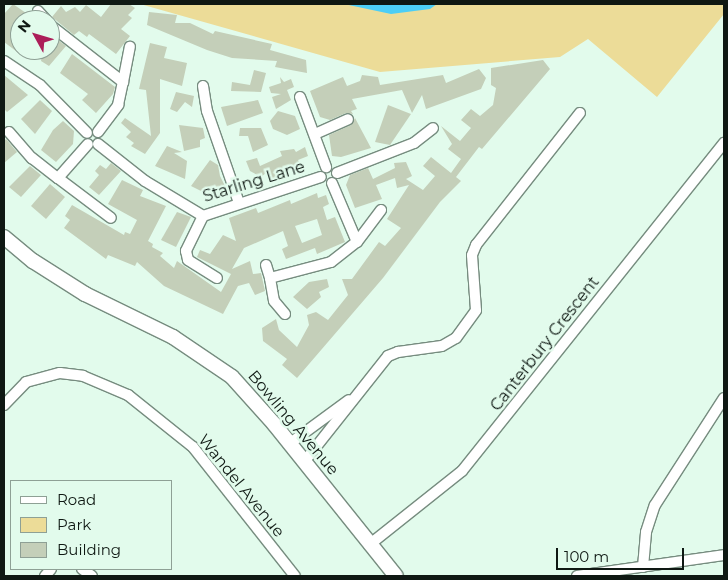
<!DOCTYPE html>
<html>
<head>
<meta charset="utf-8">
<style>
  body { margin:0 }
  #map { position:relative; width:728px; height:580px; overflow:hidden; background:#e2fbec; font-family:Montserrat,sans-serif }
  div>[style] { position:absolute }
  .green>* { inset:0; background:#ecdc98 }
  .water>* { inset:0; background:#4ccef6 }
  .building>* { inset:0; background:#c4cfb9 }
  .roads { filter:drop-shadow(1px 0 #768c7f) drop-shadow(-1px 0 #768c7f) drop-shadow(0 1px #768c7f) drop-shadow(0 -1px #768c7f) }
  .street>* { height:10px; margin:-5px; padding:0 5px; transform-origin:5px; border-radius:5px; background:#fff }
  .secondary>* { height:14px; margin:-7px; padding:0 7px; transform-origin:7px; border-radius:7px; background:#fff }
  span { translate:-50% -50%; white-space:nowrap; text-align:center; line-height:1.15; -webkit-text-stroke:5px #e2fbec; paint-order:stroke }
  .street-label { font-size:16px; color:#0f1813 }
  .frame { position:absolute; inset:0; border:5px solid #0f1813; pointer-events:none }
  .legend { position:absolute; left:10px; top:480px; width:162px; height:90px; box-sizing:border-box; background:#e2fbec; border:1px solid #8ea095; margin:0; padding:6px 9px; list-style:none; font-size:15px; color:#0f1813 }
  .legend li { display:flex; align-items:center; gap:10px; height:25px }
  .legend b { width:25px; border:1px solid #8ea095 }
  .north { position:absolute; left:10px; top:10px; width:50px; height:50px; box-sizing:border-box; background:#e2fbec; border:1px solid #8ea095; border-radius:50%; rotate:309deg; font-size:14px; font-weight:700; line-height:20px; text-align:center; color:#0f1813 }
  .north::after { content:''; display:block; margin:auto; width:18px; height:22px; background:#ac1e59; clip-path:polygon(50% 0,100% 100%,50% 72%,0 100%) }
  .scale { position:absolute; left:556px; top:548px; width:128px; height:22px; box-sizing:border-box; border:2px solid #0f1813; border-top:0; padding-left:6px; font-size:15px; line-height:18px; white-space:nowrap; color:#0f1813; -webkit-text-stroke:4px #e2fbec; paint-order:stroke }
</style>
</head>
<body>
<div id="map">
  <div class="green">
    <div style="clip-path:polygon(140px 4px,724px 4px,724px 14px,657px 97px,588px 39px,560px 57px,380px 72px)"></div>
  </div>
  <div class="water">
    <div style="clip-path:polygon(344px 4px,437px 4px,430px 9px,391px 14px)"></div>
  </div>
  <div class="building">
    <div style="clip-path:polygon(13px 4px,36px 20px,20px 20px,20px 54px,4px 42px,4px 14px)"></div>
    <div style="clip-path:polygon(111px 4px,129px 4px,135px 8px,128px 15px,132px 18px,121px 29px,130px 36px,116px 54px,89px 34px,87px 37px,79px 31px,74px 35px,52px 17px,61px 6px,66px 12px,75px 7px,80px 12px,86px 5px,101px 17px)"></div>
    <div style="clip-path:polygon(149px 12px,177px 15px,175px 23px,190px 23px,213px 34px,215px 31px,272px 44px,270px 50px,306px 60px,307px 73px,275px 67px,277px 61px,232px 58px,207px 50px,147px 25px)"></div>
    <div style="clip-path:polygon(50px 34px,66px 46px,49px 66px,41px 61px,43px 50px,50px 50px)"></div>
    <div style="clip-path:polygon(150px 43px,167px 47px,164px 58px,187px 63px,182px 86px,160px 79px,160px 133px,145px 154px,131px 146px,134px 143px,126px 137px,131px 132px,121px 123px,125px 118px,151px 136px,146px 90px,139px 89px)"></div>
    <div style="clip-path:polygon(72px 54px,115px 87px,113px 94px,96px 113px,82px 100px,88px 94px,60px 73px)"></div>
    <div style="clip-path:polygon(543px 60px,550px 69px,482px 149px,479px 147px,456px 177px,461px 181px,440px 202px,383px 278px,297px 378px,282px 365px,287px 359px,263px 341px,262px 328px,276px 319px,279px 330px,297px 347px,309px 325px,307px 315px,316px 312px,328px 320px,348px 295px,342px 279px,352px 279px,379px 242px,385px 246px,401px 228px,387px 219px,409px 185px,397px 188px,395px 178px,376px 185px,382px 199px,355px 208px,346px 185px,350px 175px,368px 168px,373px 179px,395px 168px,394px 163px,406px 162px,412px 176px,406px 179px,423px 190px,435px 176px,423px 166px,431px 157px,451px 173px,461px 159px,448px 149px,452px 144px,441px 126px,460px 141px,471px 128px,461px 120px,471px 109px,480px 116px,493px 105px,496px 88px,491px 85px,491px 68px)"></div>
    <div style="clip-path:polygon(479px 69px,486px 78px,481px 89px,426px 109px,422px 95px,412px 113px,402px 90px,352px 99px,357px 109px,351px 111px,353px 114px,346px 113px,330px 120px,320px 117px,310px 91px,343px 77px,347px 86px,360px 81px,362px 75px,378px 77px,380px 85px,443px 75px,446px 83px)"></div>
    <div style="clip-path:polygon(254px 70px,266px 73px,261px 92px,231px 91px,232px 82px,250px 85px)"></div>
    <div style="clip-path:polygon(4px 75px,28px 95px,7px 112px,4px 109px)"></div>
    <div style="clip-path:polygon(280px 77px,284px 82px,291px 79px,294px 87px,287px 90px,291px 100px,276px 109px,272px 97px,281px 94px,271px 93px,269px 87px,281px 83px)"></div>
    <div style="clip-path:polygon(176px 92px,194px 96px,192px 107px,185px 102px,177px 112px,170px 109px)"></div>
    <div style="clip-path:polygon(40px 100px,52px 111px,35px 134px,21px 119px)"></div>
    <div style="clip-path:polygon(258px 100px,263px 113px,227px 126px,221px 107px)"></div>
    <div style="clip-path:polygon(388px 105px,411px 114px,390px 145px,375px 142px)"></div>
    <div style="clip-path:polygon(278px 111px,295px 116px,300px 129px,287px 135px,273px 129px,270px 121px)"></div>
    <div style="clip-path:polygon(355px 118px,371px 148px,341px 157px,332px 156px,329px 135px,351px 125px)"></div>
    <div style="clip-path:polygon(63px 121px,74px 131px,73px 144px,56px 162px,41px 150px,53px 130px)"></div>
    <div style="clip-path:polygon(179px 125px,203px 128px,205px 138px,200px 140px,200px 147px,184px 151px)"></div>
    <div style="clip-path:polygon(240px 128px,261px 128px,268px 145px,253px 152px,248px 136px,239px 136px)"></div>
    <div style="clip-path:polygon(6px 139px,17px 152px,4px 163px,4px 141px)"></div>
    <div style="clip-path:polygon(167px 146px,182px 152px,174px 153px,187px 161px,185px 179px,155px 166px)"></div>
    <div style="clip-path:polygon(305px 147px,308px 156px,298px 160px,300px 164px,276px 173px,276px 178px,269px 180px,266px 173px,261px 177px,250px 171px,246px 161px,257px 158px,260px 166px,282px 156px,280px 151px,294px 149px,296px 152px)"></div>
    <div style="clip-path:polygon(210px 160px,218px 165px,220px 176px,226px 188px,222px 195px,206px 187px,201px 191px,191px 186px)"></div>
    <div style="clip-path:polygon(111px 163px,121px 171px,99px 195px,89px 187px,99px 175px,95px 171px,100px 165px,106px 169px)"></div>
    <div style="clip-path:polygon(30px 166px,41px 175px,21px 197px,9px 187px)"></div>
    <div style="clip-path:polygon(evenodd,122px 180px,143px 190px,140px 196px,166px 206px,148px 241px,153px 244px,152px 247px,163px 253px,160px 256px,174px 268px,177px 261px,221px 292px,231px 274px,197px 257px,200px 250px,210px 254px,223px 235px,236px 241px,229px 218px,256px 208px,258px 213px,290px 200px,291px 204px,317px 193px,318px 198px,326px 195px,329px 204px,323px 207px,327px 220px,335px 217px,345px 242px,317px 254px,315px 248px,286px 259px,282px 249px,288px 246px,283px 231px,244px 248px,232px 269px,250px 261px,253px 274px,261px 273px,265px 291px,255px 295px,249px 283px,238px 286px,223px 314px,164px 286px,137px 262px,135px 266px,108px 255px,106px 259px,64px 228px,70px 220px,65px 216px,72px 205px,124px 235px,125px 232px,130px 234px,137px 220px,108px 204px,122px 180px,317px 219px,322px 235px,302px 243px,295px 226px,317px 219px)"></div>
    <div style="clip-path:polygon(50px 184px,65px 197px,46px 219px,31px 206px)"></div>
    <div style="clip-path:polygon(177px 212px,191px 217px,176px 247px,161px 240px)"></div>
    <div style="clip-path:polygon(327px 279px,329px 287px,319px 292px,321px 297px,307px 309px,293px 297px,309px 282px)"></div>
  </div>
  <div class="roads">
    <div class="street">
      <div style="left:38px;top:11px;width:12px;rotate:48deg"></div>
      <div style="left:50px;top:25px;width:93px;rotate:38deg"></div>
      <div style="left:123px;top:82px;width:36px;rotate:-79deg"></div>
      <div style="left:4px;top:61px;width:43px;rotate:33.7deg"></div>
      <div style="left:40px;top:85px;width:67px;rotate:45.6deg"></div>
      <div style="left:203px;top:86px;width:25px;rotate:81deg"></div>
      <div style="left:207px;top:111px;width:97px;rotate:70.8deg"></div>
      <div style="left:300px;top:97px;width:75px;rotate:69.6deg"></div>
      <div style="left:9px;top:132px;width:35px;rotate:49deg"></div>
      <div style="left:32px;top:158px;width:33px;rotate:38deg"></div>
      <div style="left:58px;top:178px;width:45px;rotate:-48.6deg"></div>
      <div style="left:98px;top:132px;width:34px;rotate:-53deg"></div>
      <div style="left:118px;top:105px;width:24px;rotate:-78deg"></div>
      <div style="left:315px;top:134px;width:36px;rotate:-24deg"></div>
      <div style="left:98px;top:144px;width:60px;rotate:38.2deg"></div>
      <div style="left:145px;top:181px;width:68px;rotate:31.1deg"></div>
      <div style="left:203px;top:216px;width:124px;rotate:-18.3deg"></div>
      <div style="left:337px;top:173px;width:83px;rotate:-21.3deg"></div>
      <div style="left:414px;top:143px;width:24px;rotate:-38deg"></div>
      <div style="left:58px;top:178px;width:66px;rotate:37deg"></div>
      <div style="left:203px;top:216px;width:39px;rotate:116deg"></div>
      <div style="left:186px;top:251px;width:9px;rotate:77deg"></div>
      <div style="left:188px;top:260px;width:34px;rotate:32deg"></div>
      <div style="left:357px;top:242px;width:40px;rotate:-53deg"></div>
      <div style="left:266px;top:265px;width:14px;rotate:73deg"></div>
      <div style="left:285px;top:314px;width:17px;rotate:-130deg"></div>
      <div style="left:274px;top:301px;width:23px;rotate:-100deg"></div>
      <div style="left:270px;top:278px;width:63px;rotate:-14.7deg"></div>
      <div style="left:331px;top:262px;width:33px;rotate:-38deg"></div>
      <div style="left:357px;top:242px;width:64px;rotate:-113deg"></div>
      <div style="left:4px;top:405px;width:32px;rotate:-46deg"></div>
      <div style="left:26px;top:382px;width:35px;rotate:-15deg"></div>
      <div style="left:60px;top:373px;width:23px;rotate:7deg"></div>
      <div style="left:83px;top:376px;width:49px;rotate:22.9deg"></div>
      <div style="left:128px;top:395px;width:83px;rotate:38.7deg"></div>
      <div style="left:193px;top:447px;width:164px;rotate:51.7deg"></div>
      <div style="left:289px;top:444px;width:74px;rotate:-36.3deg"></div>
      <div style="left:304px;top:462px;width:135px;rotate:-51.6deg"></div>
      <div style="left:388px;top:356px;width:11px;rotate:-22deg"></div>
      <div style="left:398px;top:352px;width:44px;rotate:-7.8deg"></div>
      <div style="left:442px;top:346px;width:16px;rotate:-30deg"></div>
      <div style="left:456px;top:338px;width:34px;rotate:-54deg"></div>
      <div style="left:476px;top:310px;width:55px;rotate:-94.2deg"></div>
      <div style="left:472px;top:255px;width:11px;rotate:-68deg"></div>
      <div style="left:476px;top:245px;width:168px;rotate:-51.8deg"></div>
      <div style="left:369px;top:545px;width:119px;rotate:-38.5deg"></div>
      <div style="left:462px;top:471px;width:420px;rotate:-51.4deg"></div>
      <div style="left:643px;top:567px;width:35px;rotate:-85deg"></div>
      <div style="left:646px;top:532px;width:28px;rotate:-72deg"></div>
      <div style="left:655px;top:505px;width:127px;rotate:-57.2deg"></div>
      <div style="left:82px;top:569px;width:12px;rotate:35deg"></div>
      <div style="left:45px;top:576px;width:9px;rotate:-49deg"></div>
      <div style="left:577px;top:576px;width:148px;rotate:-8.1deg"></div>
    </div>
    <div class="secondary">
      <div style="left:4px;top:237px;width:38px;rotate:40deg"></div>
      <div style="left:33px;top:261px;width:62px;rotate:32.4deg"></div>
      <div style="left:85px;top:294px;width:98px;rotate:26deg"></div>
      <div style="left:173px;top:337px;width:71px;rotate:34.1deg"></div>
      <div style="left:232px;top:377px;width:64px;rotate:48.1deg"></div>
      <div style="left:275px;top:425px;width:193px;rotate:51.3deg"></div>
    </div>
  </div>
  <div class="street-label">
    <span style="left:254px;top:182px;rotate:-17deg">Starling Lane</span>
    <span style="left:545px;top:344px;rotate:-52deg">Canterbury Crescent</span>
    <span style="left:293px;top:423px;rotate:50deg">Bowling Avenue</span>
    <span style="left:241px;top:486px;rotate:51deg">Wandel Avenue</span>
  </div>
  <div class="frame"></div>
  <ul class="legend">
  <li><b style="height:6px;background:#fff"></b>Road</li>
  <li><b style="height:14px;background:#ecdc98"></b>Park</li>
  <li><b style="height:14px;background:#c4cfb9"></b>Building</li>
  </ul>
  <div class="north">N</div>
  <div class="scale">100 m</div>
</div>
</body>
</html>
